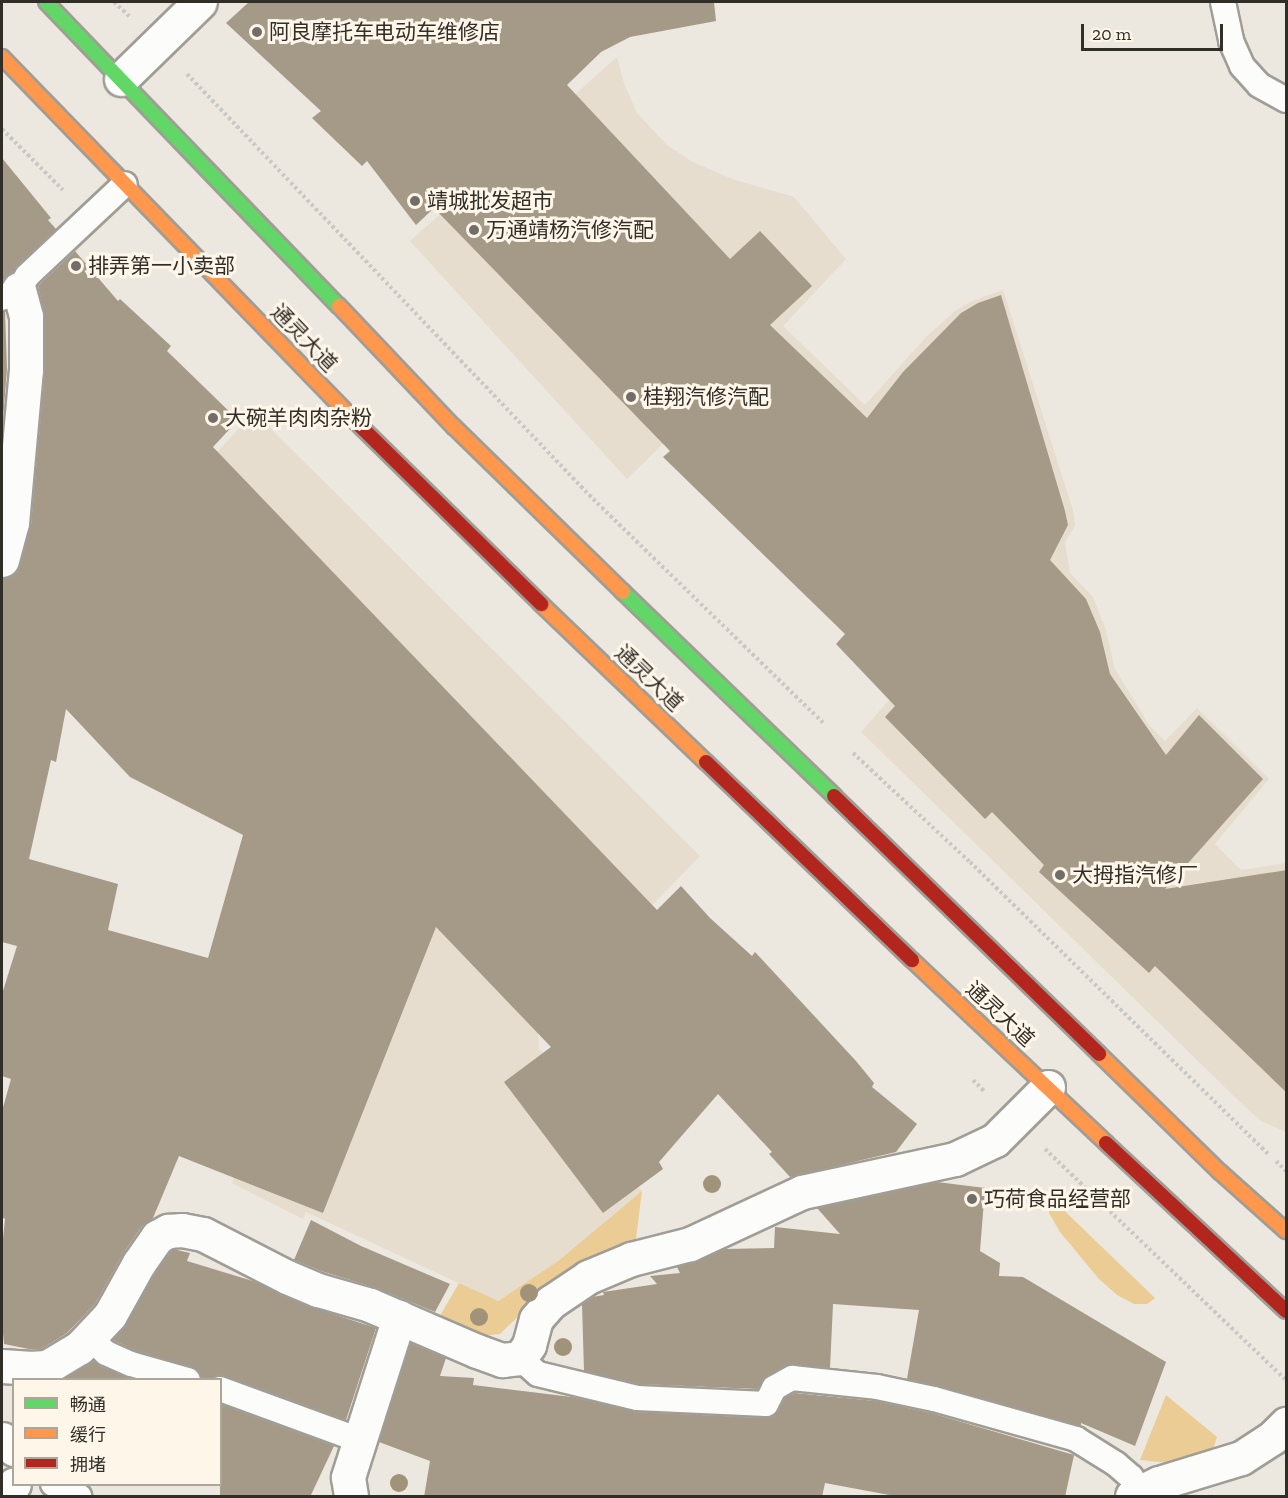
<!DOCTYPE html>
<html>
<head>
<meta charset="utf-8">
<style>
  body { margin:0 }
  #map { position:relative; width:1288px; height:1498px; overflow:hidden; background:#ece8df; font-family:"Zilla Slab","Noto Sans SC",serif }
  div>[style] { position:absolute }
  .built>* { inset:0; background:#e7ddce }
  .green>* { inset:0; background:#eacc94 }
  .building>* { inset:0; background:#a49a87 }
  .path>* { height:4px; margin-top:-2px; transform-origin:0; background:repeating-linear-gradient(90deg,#c9c8c4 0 3px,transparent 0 6px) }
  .roads { filter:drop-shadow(2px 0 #a09d96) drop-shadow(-2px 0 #a09d96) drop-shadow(0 2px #a09d96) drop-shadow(0 -2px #a09d96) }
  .lane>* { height:24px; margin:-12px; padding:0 12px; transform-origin:12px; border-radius:12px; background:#fcfcfa }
  .street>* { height:33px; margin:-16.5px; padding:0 16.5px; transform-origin:16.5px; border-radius:16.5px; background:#fcfcfa }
  .fast>* { height:14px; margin:-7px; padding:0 7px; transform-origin:7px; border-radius:7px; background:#63d668 }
  .slow>* { height:14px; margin:-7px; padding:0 7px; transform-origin:7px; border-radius:7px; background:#ff974d }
  .jam>* { height:14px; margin:-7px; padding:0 7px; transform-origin:7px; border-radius:7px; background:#b3261e }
  .trees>* { width:18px; height:18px; margin:-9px; border-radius:50%; background:#a19379 }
  .dots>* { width:16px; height:16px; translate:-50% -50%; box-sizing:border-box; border:3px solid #fef6e9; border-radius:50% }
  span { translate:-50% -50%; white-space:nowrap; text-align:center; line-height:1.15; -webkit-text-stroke:6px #fef6e9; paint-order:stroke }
  .poi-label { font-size:21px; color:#312d27 }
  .left { translate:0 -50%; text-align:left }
  .street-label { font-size:21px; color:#312d27 }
  .frame { position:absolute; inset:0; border:3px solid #312d27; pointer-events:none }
  .legend { position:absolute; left:12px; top:1378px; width:210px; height:108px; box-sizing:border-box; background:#fef6e9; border:2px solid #aca69b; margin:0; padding:8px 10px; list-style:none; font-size:18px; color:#312d27 }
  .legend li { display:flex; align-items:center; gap:12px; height:30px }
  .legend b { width:30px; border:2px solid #aca69b }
  .scale { position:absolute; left:1081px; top:24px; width:142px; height:27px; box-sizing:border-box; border:3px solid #312d27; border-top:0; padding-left:8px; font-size:18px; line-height:21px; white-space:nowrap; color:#312d27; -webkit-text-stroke:4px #fef6e9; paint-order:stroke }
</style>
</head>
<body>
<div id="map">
  <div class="built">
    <div style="clip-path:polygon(617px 57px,624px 83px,637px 113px,667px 145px,691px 161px,732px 179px,794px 197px,846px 259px,783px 326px,865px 405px,927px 336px,956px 310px,972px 301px,1003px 290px,1073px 510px,1075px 526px,1065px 542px,1070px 573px,1093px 597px,1106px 630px,1115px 669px,1149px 725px,1165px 741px,1197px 708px,1269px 779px,1215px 844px,1241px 870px,1286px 863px,1286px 1132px,1261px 1121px,1244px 1106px,861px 732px,941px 641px,738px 371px,627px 479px,410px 241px)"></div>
    <div style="clip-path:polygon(254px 412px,700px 856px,541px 1020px,538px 1031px,539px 1048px,642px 1191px,558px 1261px,497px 1301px,306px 1212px,303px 1219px,232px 1183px,350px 887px,162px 512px)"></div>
  </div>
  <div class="green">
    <div style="clip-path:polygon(642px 1191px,635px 1246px,531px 1304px,500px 1334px,481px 1336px,437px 1321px,459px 1283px,498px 1301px,558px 1261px)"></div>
    <div style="clip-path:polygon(1049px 1196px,1155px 1298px,1147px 1304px,1134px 1304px,1117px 1295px,1099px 1279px,1060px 1232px,1049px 1213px)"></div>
    <div style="clip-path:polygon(1166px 1395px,1217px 1437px,1210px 1459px,1188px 1465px,1140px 1460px)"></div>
  </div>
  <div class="building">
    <div style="clip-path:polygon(249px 2px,714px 2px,716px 21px,630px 37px,601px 52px,567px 85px,730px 259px,760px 231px,812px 286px,770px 325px,867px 418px,903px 372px,961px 313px,978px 303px,1001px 295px,1065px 511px,1068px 525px,1050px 560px,1086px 599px,1100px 632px,1110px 674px,1166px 755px,1199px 715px,1263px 779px,1165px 889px,1287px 870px,1287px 1093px,1155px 966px,1149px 973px,1039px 872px,1044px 865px,992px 812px,985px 819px,885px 717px,895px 706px,836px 644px,845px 634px,663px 457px,670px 451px,434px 208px,416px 225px,367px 161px,362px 166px,312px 118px,321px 111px,226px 23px)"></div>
    <div style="clip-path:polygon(2px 158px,51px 218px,48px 220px,56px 229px,2px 282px)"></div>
    <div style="clip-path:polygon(evenodd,75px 251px,118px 301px,120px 299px,171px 346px,167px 351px,238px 420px,213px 447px,657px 910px,681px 886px,710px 918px,752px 956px,755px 952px,856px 1061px,874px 1083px,872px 1087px,917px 1124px,896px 1152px,790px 1177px,769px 1154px,772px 1152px,718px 1094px,659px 1162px,663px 1169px,603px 1213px,504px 1082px,551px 1047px,436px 927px,323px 1213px,179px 1156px,153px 1218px,142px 1226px,124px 1252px,95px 1304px,67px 1333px,41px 1349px,29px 1349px,4px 1344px,2px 1323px,2px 1248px,5px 1219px,2px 1217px,2px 1111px,11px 1079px,2px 1076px,2px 994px,17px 946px,2px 942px,2px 578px,15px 574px,20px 565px,31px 525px,45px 370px,45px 316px,38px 286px,75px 251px,66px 709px,130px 777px,243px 835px,208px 958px,108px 930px,118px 884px,29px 859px,51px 760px,56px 762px,66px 709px)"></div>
    <div style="clip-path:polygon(5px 311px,7px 369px,2px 432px,2px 312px)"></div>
    <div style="clip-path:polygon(937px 1182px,985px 1188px,980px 1251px,1000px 1263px,999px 1276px,1023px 1277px,1166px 1362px,1135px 1446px,1081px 1423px,1081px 1426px,907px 1379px,919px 1310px,833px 1304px,830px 1368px,786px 1365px,767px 1376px,757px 1389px,639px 1384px,584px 1371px,582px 1304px,592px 1297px,604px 1295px,603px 1292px,657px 1284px,650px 1276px,680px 1273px,677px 1267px,723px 1249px,774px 1248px,775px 1227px,840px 1234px,817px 1208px)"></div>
    <div style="clip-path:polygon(311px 1220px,361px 1246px,450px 1284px,435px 1312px,377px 1288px,324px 1272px,294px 1260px)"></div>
    <div style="clip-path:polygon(173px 1249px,190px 1253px,187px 1261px,256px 1282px,311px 1307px,376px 1328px,346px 1420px,225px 1376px,202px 1380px,199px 1371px,192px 1367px,136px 1351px,113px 1340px,126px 1324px,155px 1273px)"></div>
    <div style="clip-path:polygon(410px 1343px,446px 1358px,440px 1376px,474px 1378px,473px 1385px,572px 1397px,636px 1412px,765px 1418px,774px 1416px,785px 1398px,795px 1393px,875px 1401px,931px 1413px,1074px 1455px,1065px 1497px,900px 1497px,825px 1483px,822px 1497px,424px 1497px,430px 1461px,379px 1442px)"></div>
    <div style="clip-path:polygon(93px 1360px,100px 1366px,133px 1380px,63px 1380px)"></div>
    <div style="clip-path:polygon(220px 1404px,334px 1446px,310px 1497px,220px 1497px)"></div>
  </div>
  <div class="path">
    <div style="left:114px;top:2px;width:21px;rotate:43deg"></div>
    <div style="left:187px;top:74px;width:588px;rotate:46.31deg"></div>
    <div style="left:593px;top:499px;width:322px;rotate:44.2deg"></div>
    <div style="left:2px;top:129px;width:86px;rotate:45deg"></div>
    <div style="left:853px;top:753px;width:160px;rotate:43deg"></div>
    <div style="left:970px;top:862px;width:417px;rotate:44.4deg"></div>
    <div style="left:973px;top:1080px;width:17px;rotate:45deg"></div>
    <div style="left:1045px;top:1149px;width:334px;rotate:43.8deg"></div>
    <div style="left:1276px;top:1161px;width:14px;rotate:45deg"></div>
  </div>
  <div class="roads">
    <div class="lane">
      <div style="left:1223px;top:2px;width:40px;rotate:78deg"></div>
      <div style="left:1231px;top:41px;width:27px;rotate:66deg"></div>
      <div style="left:1242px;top:66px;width:25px;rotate:48deg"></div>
      <div style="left:1259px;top:85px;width:31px;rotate:29deg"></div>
      <div style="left:2px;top:298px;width:19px;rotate:-28deg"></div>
      <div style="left:19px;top:289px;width:15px;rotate:-58deg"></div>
      <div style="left:27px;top:276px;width:134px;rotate:-43.2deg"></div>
      <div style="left:90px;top:1338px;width:22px;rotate:43deg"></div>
      <div style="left:106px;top:1353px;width:27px;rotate:24deg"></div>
      <div style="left:131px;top:1364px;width:59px;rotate:15.7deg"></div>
      <div style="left:520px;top:1358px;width:24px;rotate:42deg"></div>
      <div style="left:538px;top:1374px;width:102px;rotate:13.6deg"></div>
      <div style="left:637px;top:1398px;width:129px;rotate:2.7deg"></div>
      <div style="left:766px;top:1404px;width:18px;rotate:-63deg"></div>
      <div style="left:774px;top:1388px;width:21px;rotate:-29deg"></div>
      <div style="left:792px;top:1378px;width:85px;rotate:6deg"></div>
      <div style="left:877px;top:1387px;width:58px;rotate:11.9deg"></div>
      <div style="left:934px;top:1399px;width:148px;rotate:15.7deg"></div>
      <div style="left:1076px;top:1439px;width:47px;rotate:32deg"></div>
      <div style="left:1116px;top:1464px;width:20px;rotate:41deg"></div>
      <div style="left:1131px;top:1477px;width:17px;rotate:57deg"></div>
      <div style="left:220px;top:1389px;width:148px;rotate:20.1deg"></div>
      <div style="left:53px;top:1484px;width:29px;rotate:25deg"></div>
    </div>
    <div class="street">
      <div style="left:121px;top:79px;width:110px;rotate:-44.3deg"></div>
      <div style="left:2px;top:560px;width:38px;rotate:-75deg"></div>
      <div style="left:12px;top:523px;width:154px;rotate:-84.8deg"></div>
      <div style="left:26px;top:370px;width:54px;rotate:-90deg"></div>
      <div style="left:26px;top:316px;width:28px;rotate:-105deg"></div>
      <div style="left:2px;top:1366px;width:26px;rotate:4deg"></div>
      <div style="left:28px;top:1368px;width:19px;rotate:-3deg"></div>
      <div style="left:47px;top:1367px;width:37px;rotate:-31deg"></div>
      <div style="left:79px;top:1348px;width:45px;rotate:-46.8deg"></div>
      <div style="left:110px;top:1315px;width:60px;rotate:-60.9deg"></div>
      <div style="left:139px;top:1263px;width:32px;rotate:-55deg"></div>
      <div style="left:157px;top:1237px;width:13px;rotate:-29deg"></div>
      <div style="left:168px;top:1231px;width:14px;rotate:-4deg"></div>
      <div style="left:182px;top:1230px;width:21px;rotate:11deg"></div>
      <div style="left:203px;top:1234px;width:94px;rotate:27.1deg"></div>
      <div style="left:287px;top:1277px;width:34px;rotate:23deg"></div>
      <div style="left:318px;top:1290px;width:54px;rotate:16.1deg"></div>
      <div style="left:370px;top:1305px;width:116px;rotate:23.3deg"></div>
      <div style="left:477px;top:1351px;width:27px;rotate:20deg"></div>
      <div style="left:502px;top:1360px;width:18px;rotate:-6deg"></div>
      <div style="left:520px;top:1358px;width:16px;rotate:-55deg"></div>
      <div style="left:529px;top:1345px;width:27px;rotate:-75deg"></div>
      <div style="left:536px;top:1319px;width:23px;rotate:-49deg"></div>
      <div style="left:551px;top:1302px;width:45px;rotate:-34deg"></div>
      <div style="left:588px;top:1277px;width:47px;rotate:-22.7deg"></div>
      <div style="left:631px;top:1259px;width:61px;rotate:-14.3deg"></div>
      <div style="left:690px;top:1244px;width:123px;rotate:-24.9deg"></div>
      <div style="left:802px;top:1192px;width:157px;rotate:-12.2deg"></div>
      <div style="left:955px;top:1159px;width:44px;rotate:-25.4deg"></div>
      <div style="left:995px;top:1140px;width:75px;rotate:-45deg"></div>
      <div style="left:2px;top:1439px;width:16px;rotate:40deg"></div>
      <div style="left:6px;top:1496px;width:14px;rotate:-56deg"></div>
      <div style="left:351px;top:1496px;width:19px;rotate:-99deg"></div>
      <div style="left:348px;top:1477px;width:168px;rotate:-72.3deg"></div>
      <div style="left:1132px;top:1496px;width:30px;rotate:-26deg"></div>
      <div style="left:1159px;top:1483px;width:86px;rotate:-17deg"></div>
      <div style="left:1241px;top:1458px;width:37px;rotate:-33deg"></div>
      <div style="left:1272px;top:1438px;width:20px;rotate:-45deg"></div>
    </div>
    <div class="fast">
      <div style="left:46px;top:2px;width:422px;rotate:46.1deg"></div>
      <div style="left:623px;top:592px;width:293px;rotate:44deg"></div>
    </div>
    <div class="slow">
      <div style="left:2px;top:57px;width:508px;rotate:45.88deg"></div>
      <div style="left:339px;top:306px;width:167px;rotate:46.5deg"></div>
      <div style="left:454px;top:427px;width:236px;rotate:44.3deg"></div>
      <div style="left:541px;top:604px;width:228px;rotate:43.8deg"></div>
      <div style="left:912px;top:960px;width:267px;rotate:43.3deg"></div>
      <div style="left:1099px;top:1054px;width:169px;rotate:44.3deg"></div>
      <div style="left:1220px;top:1172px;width:89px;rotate:41.8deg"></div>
    </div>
    <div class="jam">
      <div style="left:356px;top:422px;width:260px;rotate:44.5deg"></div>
      <div style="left:706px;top:762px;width:286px;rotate:43.9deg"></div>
      <div style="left:834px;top:796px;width:370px;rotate:44.2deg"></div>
      <div style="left:1106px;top:1143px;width:246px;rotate:43deg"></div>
    </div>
  </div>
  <div class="trees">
    <div style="left:712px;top:1184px"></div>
    <div style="left:529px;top:1293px"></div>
    <div style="left:479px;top:1317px"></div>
    <div style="left:563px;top:1347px"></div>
    <div style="left:399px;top:1483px"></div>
  </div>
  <div class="dots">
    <div style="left:257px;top:32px;background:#726e67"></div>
    <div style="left:415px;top:201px;background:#726e67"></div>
    <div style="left:474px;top:230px;background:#726e67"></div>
    <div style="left:76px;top:266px;background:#726e67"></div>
    <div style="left:631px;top:397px;background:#726e67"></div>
    <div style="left:213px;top:418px;background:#726e67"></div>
    <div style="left:1060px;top:875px;background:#726e67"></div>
    <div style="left:972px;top:1199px;background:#726e67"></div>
  </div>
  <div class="poi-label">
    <span class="left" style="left:269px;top:32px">阿良摩托车电动车维修店</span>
    <span class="left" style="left:427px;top:201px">靖城批发超市</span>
    <span class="left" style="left:486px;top:230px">万通靖杨汽修汽配</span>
    <span class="left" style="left:88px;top:266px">排弄第一小卖部</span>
    <span class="left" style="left:643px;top:397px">桂翔汽修汽配</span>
    <span class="left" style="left:225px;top:418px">大碗羊肉肉杂粉</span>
    <span class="left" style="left:1072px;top:875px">大拇指汽修厂</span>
    <span class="left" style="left:984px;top:1199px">巧荷食品经营部</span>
  </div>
  <div class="street-label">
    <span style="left:304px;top:338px;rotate:46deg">通灵大道</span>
    <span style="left:649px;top:678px;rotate:44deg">通灵大道</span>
    <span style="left:1000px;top:1014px;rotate:43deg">通灵大道</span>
  </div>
  <div class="frame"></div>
  <ul class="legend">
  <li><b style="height:8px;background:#63d668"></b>畅通</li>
  <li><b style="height:8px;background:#ff974d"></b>缓行</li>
  <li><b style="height:8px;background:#b3261e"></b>拥堵</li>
  </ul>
  <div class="scale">20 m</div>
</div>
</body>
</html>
